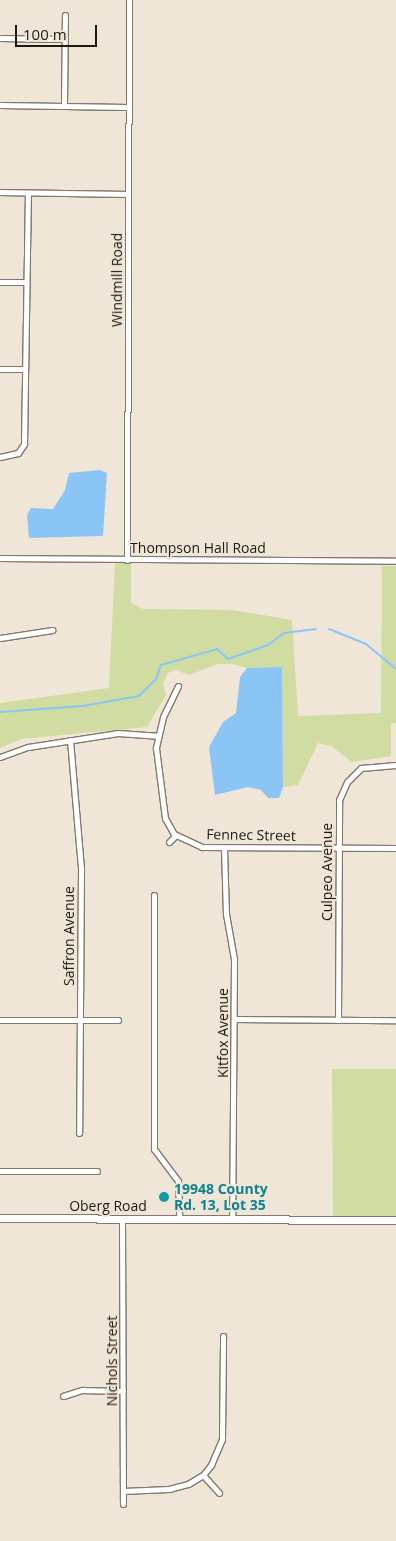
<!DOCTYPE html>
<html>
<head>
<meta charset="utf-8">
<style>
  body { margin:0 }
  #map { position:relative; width:396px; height:1541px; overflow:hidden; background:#f0e6d7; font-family:"Open Sans",sans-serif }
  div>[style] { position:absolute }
  .green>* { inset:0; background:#d0dca2 }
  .water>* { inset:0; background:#8ac5f6 }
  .stream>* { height:2px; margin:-1px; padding:0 1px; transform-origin:1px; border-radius:1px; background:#8ac5f6 }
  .roads { filter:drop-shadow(1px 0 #82796c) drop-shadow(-1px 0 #82796c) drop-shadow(0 1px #82796c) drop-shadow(0 -1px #82796c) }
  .street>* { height:5px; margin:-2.5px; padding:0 2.5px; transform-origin:2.5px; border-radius:2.5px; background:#fff }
  .secondary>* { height:7px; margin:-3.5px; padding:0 3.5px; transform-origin:3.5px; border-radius:3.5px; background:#fff }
  .dots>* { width:14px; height:14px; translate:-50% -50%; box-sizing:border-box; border:2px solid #f0e6d7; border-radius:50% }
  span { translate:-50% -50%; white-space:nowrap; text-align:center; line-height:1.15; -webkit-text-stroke:4px #f0e6d7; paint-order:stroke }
  .street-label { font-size:14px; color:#1c1913 }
  .culture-label { font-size:14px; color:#0d838f; font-weight:700 }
  .left { translate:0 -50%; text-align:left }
  .scale { position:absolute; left:15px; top:25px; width:82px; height:22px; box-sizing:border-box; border:2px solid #1c1913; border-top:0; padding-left:6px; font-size:15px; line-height:18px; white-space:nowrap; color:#1c1913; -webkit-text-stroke:4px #f0e6d7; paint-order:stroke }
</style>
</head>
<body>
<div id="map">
  <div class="green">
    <div style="clip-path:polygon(115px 563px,131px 563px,131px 603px,143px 609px,233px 610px,292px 620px,298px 716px,381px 713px,382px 566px,396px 566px,396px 723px,391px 724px,391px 756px,352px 762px,331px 746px,318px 743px,298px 785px,283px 787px,282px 667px,247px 668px,233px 664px,218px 664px,189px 675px,176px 670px,168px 673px,163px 683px,166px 695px,147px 727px,21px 739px,0 748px,0 703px,109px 688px)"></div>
    <div style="clip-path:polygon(332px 1069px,396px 1069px,396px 1223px,333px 1223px)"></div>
  </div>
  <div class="water">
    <div style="clip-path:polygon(100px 470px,107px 473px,103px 536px,29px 538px,27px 515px,31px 508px,53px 509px,65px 490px,69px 473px)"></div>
    <div style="clip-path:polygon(282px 667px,283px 787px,279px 798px,268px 798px,261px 790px,248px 787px,215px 795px,209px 747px,223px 722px,236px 713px,240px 677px,247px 668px)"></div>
  </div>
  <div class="stream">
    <div style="left:329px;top:629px;width:40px;rotate:22deg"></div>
    <div style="left:366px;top:644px;width:39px;rotate:40deg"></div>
    <div style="left:0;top:712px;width:83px;rotate:-4.1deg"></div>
    <div style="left:83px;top:706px;width:57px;rotate:-10.1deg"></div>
    <div style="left:139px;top:696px;width:24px;rotate:-45deg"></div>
    <div style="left:156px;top:679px;width:15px;rotate:-70deg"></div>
    <div style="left:161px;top:665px;width:58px;rotate:-15.9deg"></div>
    <div style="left:217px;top:649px;width:15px;rotate:42deg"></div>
    <div style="left:228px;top:659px;width:42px;rotate:-19.3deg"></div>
    <div style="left:268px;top:645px;width:20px;rotate:-37deg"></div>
    <div style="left:284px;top:633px;width:32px;rotate:-7deg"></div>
  </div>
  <div class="roads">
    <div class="street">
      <div style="left:0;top:38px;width:65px;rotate:0.9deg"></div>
      <div style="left:0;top:105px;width:127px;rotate:0.9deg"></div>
      <div style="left:64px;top:105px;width:90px;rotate:-89.4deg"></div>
      <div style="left:0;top:192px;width:128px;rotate:0.9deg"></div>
      <div style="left:0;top:282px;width:26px"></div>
      <div style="left:0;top:369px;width:25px"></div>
      <div style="left:0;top:457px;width:18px;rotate:-13deg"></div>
      <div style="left:18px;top:453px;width:11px;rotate:-56deg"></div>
      <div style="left:24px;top:444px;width:251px;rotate:-89.1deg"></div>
      <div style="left:0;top:558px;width:396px;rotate:0.4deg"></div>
      <div style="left:127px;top:560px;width:560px;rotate:-89.8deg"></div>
      <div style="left:0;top:638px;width:53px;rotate:-8.7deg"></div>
      <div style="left:178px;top:686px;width:34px;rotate:116deg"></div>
      <div style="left:163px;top:717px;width:32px;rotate:103deg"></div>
      <div style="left:156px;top:748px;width:71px;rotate:82.7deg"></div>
      <div style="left:165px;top:818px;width:18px;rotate:61deg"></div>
      <div style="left:174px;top:834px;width:31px;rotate:25deg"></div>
      <div style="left:202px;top:847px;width:194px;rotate:0.3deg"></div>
      <div style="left:70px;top:740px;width:128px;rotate:85.1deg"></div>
      <div style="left:81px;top:868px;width:265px;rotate:90.4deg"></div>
      <div style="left:0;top:757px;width:30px;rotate:-20deg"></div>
      <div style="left:28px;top:747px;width:91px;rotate:-8.8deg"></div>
      <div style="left:118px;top:733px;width:39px;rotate:4deg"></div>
      <div style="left:169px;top:842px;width:10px;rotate:-45deg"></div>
      <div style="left:224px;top:848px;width:66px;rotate:88.3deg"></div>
      <div style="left:226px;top:914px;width:46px;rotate:79.9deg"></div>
      <div style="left:234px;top:959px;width:260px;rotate:90.4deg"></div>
      <div style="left:154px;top:895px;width:254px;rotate:90deg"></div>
      <div style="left:154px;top:1149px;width:40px;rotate:53deg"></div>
      <div style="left:178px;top:1181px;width:38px;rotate:88deg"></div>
      <div style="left:234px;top:1019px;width:162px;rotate:0.4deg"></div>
      <div style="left:0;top:1020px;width:118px"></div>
      <div style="left:338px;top:1020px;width:220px;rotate:-89.7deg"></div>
      <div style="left:339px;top:800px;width:20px;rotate:-66deg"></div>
      <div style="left:347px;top:782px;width:20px;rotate:-45deg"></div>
      <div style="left:361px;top:768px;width:35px;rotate:-5deg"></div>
      <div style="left:0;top:1171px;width:97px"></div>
      <div style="left:122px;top:1219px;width:285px;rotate:89.8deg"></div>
      <div style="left:63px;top:1396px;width:20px;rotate:-18deg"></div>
      <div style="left:82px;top:1390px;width:41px;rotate:1.4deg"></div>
      <div style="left:203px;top:1475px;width:24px;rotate:48deg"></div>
      <div style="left:123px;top:1491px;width:46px;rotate:-2.5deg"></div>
      <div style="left:169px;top:1489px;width:20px;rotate:-15deg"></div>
      <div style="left:188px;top:1484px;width:17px;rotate:-31deg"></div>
      <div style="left:203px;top:1475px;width:13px;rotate:-51deg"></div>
      <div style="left:211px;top:1465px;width:28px;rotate:-67deg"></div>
      <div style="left:222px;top:1439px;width:103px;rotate:-89.4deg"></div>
    </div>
    <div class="secondary">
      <div style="left:0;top:1218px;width:396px;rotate:0.3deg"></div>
    </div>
  </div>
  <div class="dots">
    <div style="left:164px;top:1197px;background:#0f9aa8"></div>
  </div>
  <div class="street-label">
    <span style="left:117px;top:280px;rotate:-90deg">Windmill Road</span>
    <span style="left:198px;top:548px">Thompson Hall Road</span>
    <span style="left:251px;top:835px;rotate:1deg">Fennec Street</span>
    <span style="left:327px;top:872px;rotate:-90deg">Culpeo Avenue</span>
    <span style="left:69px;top:936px;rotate:-90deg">Saffron Avenue</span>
    <span style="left:223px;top:1033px;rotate:-90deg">Kitfox Avenue</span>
    <span style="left:108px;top:1206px">Oberg Road</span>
    <span style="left:112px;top:1361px;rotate:-90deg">Nichols Street</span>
  </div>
  <div class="culture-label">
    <span class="left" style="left:174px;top:1197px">19948 County<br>Rd. 13, Lot 35</span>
  </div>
  <div class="scale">100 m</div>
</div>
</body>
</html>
